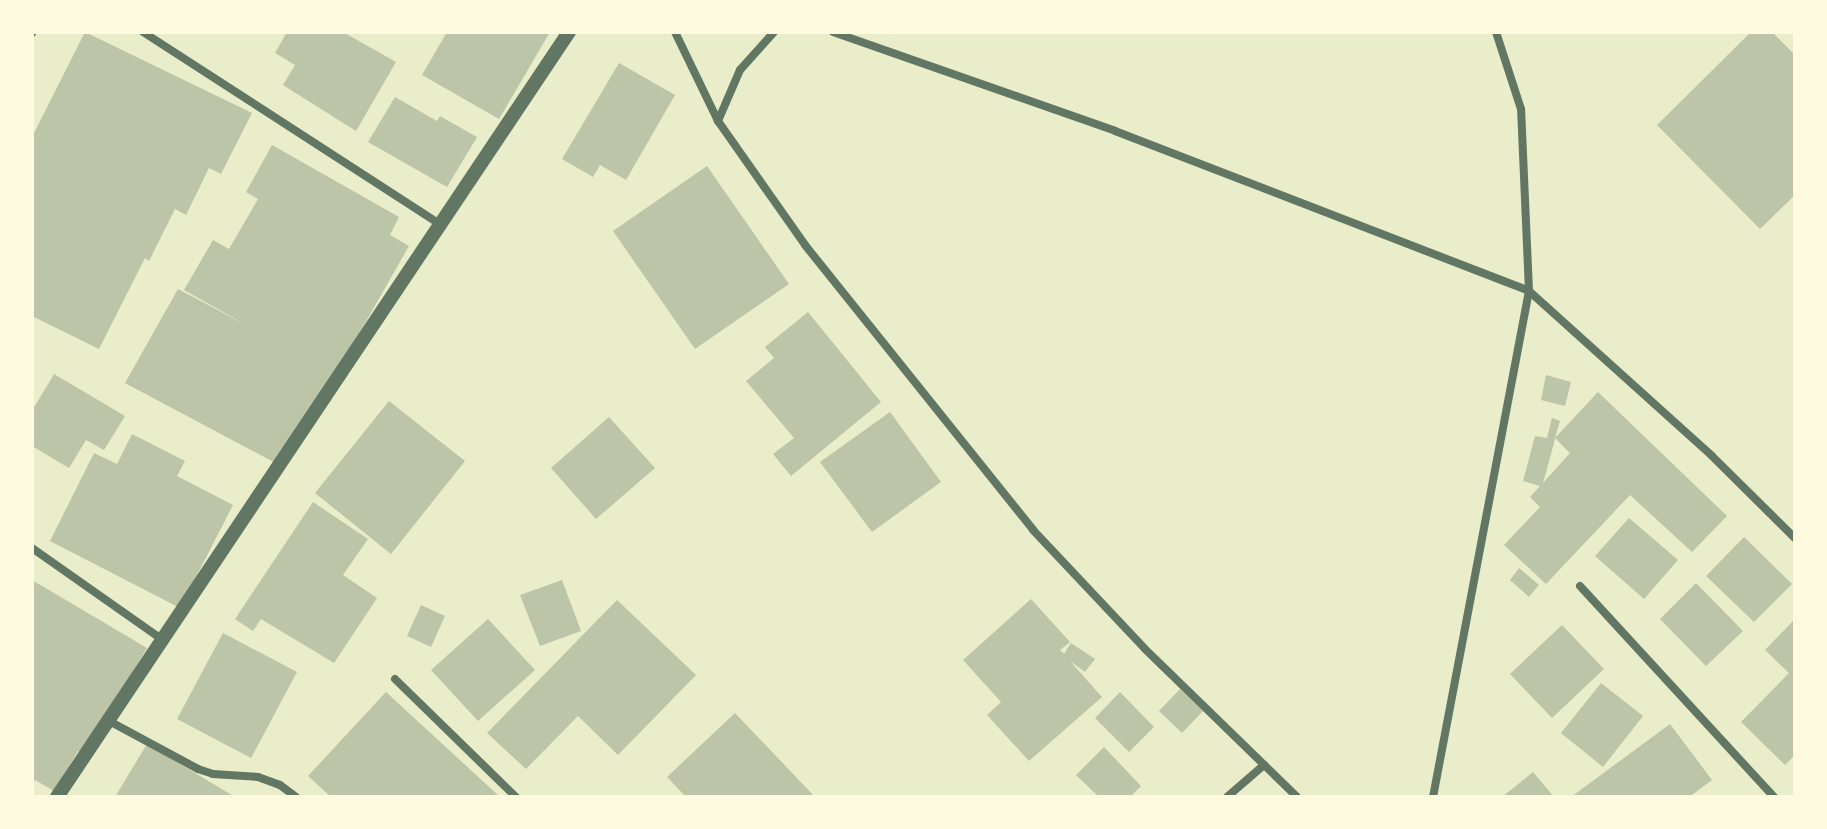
<!DOCTYPE html>
<html>
<head>
<meta charset="utf-8">
<style>
  body { margin:0 }
  #map { position:relative; width:1827px; height:829px; overflow:hidden; background:#e9edc9; font-family:Cabin,sans-serif }
  div>[style] { position:absolute }
  .building>* { inset:0; background:#bcc5a7 }
  .minor>* { height:8px; margin:-4px; padding:0 4px; transform-origin:4px; border-radius:4px; background:#617663 }
  .tertiary>* { height:14px; margin:-7px; padding:0 7px; transform-origin:7px; border-radius:7px; background:#617663 }
  span { translate:-50% -50%; white-space:nowrap; text-align:center; line-height:1.15; -webkit-text-stroke:8px #fefae0; paint-order:stroke }
  .frame { position:absolute; inset:0; border:34px solid #fefae0; pointer-events:none }
</style>
</head>
<body>
<div id="map">
  <div class="building">
    <div style="clip-path:polygon(85px 32px,252px 113px,221px 174px,209px 168px,186px 215px,175px 209px,149px 261px,145px 258px,99px 349px,32px 316px,32px 137px)"></div>
    <div style="clip-path:polygon(287px 32px,343px 32px,396px 62px,356px 131px,283px 85px,295px 65px,275px 53px)"></div>
    <div style="clip-path:polygon(447px 32px,550px 32px,499px 119px,422px 75px)"></div>
    <div style="clip-path:polygon(1751px 32px,1772px 32px,1795px 55px,1795px 195px,1760px 229px,1657px 125px)"></div>
    <div style="clip-path:polygon(619px 63px,675px 95px,626px 180px,600px 165px,593px 177px,562px 159px)"></div>
    <div style="clip-path:polygon(395px 97px,437px 121px,440px 116px,477px 137px,447px 187px,368px 142px)"></div>
    <div style="clip-path:polygon(272px 145px,399px 217px,390px 235px,409px 246px,283px 467px,125px 383px,178px 289px,248px 326px,184px 290px,213px 240px,229px 249px,258px 199px,246px 192px)"></div>
    <div style="clip-path:polygon(707px 166px,789px 284px,695px 349px,613px 231px)"></div>
    <div style="clip-path:polygon(808px 312px,881px 402px,791px 476px,773px 454px,794px 438px,746px 381px,774px 358px,765px 347px)"></div>
    <div style="clip-path:polygon(54px 374px,125px 416px,104px 450px,86px 440px,69px 468px,32px 446px,32px 411px)"></div>
    <div style="clip-path:polygon(1546px 375px,1571px 382px,1565px 406px,1541px 400px)"></div>
    <div style="clip-path:polygon(evenodd,1598px 392px,1727px 516px,1692px 552px,1630px 495px,1546px 584px,1504px 545px,1540px 507px,1530px 497px,1540px 486px,1523px 481px,1535px 436px,1547px 438px,1552px 418px,1560px 421px,1555px 438px,1598px 392px,1555px 438px,1570px 453px,1543px 483px,1554px 443px,1555px 438px)"></div>
    <div style="clip-path:polygon(389px 401px,465px 461px,391px 554px,315px 493px)"></div>
    <div style="clip-path:polygon(890px 412px,941px 482px,872px 532px,820px 462px)"></div>
    <div style="clip-path:polygon(609px 417px,655px 468px,596px 519px,551px 468px)"></div>
    <div style="clip-path:polygon(132px 434px,185px 461px,177px 476px,233px 505px,180px 608px,50px 541px,94px 453px,117px 464px)"></div>
    <div style="clip-path:polygon(313px 502px,368px 539px,343px 575px,377px 598px,334px 663px,261px 619px,253px 631px,235px 619px)"></div>
    <div style="clip-path:polygon(1629px 518px,1678px 560px,1644px 599px,1595px 556px)"></div>
    <div style="clip-path:polygon(1744px 537px,1792px 584px,1754px 622px,1706px 576px)"></div>
    <div style="clip-path:polygon(1519px 568px,1539px 585px,1529px 597px,1510px 580px)"></div>
    <div style="clip-path:polygon(32px 580px,147px 648px,84px 754px,78px 751px,54px 791px,35px 780px,32px 786px)"></div>
    <div style="clip-path:polygon(562px 580px,581px 631px,540px 646px,520px 595px)"></div>
    <div style="clip-path:polygon(1696px 583px,1743px 631px,1706px 666px,1660px 619px)"></div>
    <div style="clip-path:polygon(1031px 599px,1070px 642px,1060px 650px,1064px 654px,1071px 643px,1095px 659px,1085px 672px,1070px 661px,1102px 697px,1029px 761px,987px 715px,1001px 702px,963px 660px)"></div>
    <div style="clip-path:polygon(617px 600px,696px 675px,618px 755px,578px 716px,526px 769px,487px 733px)"></div>
    <div style="clip-path:polygon(421px 605px,445px 616px,431px 647px,407px 636px)"></div>
    <div style="clip-path:polygon(488px 619px,535px 670px,478px 721px,431px 670px)"></div>
    <div style="clip-path:polygon(1795px 619px,1795px 755px,1785px 765px,1741px 722px,1789px 673px,1765px 650px)"></div>
    <div style="clip-path:polygon(1562px 625px,1604px 669px,1552px 718px,1510px 674px)"></div>
    <div style="clip-path:polygon(223px 633px,297px 672px,251px 758px,177px 719px)"></div>
    <div style="clip-path:polygon(1601px 683px,1643px 716px,1603px 767px,1561px 733px)"></div>
    <div style="clip-path:polygon(1180px 689px,1203px 711px,1182px 733px,1159px 711px)"></div>
    <div style="clip-path:polygon(386px 692px,500px 797px,331px 797px,308px 776px)"></div>
    <div style="clip-path:polygon(1120px 692px,1154px 727px,1129px 752px,1095px 718px)"></div>
    <div style="clip-path:polygon(735px 713px,815px 797px,686px 797px,667px 777px)"></div>
    <div style="clip-path:polygon(1670px 724px,1712px 780px,1689px 797px,1571px 797px)"></div>
    <div style="clip-path:polygon(147px 744px,235px 797px,115px 797px)"></div>
    <div style="clip-path:polygon(1104px 747px,1141px 786px,1130px 797px,1099px 797px,1076px 775px)"></div>
    <div style="clip-path:polygon(1533px 772px,1554px 797px,1502px 797px)"></div>
  </div>
  <div class="minor">
    <div style="left:143px;top:32px;width:354px;rotate:32.9deg"></div>
    <div style="left:675px;top:32px;width:99px;rotate:64.2deg"></div>
    <div style="left:718px;top:121px;width:151px;rotate:54.9deg"></div>
    <div style="left:805px;top:245px;width:365px;rotate:51.3deg"></div>
    <div style="left:1033px;top:530px;width:163px;rotate:46.7deg"></div>
    <div style="left:1145px;top:649px;width:212px;rotate:44.2deg"></div>
    <div style="left:833px;top:32px;width:299px;rotate:19.3deg"></div>
    <div style="left:1115px;top:131px;width:444px;rotate:21.1deg"></div>
    <div style="left:1529px;top:291px;width:246px;rotate:42deg"></div>
    <div style="left:1712px;top:456px;width:117px;rotate:44.7deg"></div>
    <div style="left:32px;top:33px;width:1px;rotate:-90deg"></div>
    <div style="left:718px;top:121px;width:56px;rotate:-66.7deg"></div>
    <div style="left:740px;top:70px;width:51px;rotate:-48.2deg"></div>
    <div style="left:32px;top:548px;width:160px;rotate:35.1deg"></div>
    <div style="left:1580px;top:586px;width:287px;rotate:47.4deg"></div>
    <div style="left:395px;top:679px;width:169px;rotate:44.3deg"></div>
    <div style="left:109px;top:721px;width:101px;rotate:28.3deg"></div>
    <div style="left:198px;top:769px;width:16px;rotate:18deg"></div>
    <div style="left:213px;top:774px;width:45px;rotate:3.8deg"></div>
    <div style="left:258px;top:777px;width:23px;rotate:20deg"></div>
    <div style="left:280px;top:785px;width:20px;rotate:37deg"></div>
    <div style="left:1227px;top:797px;width:49px;rotate:-40.9deg"></div>
    <div style="left:1433px;top:797px;width:515px;rotate:-79.26deg"></div>
    <div style="left:1529px;top:291px;width:182px;rotate:-92.5deg"></div>
    <div style="left:1521px;top:109px;width:81px;rotate:-108deg"></div>
  </div>
  <div class="tertiary">
    <div style="left:57px;top:797px;width:921px;rotate:-56.21deg"></div>
  </div>
  <div class="frame"></div>
</div>
</body>
</html>
